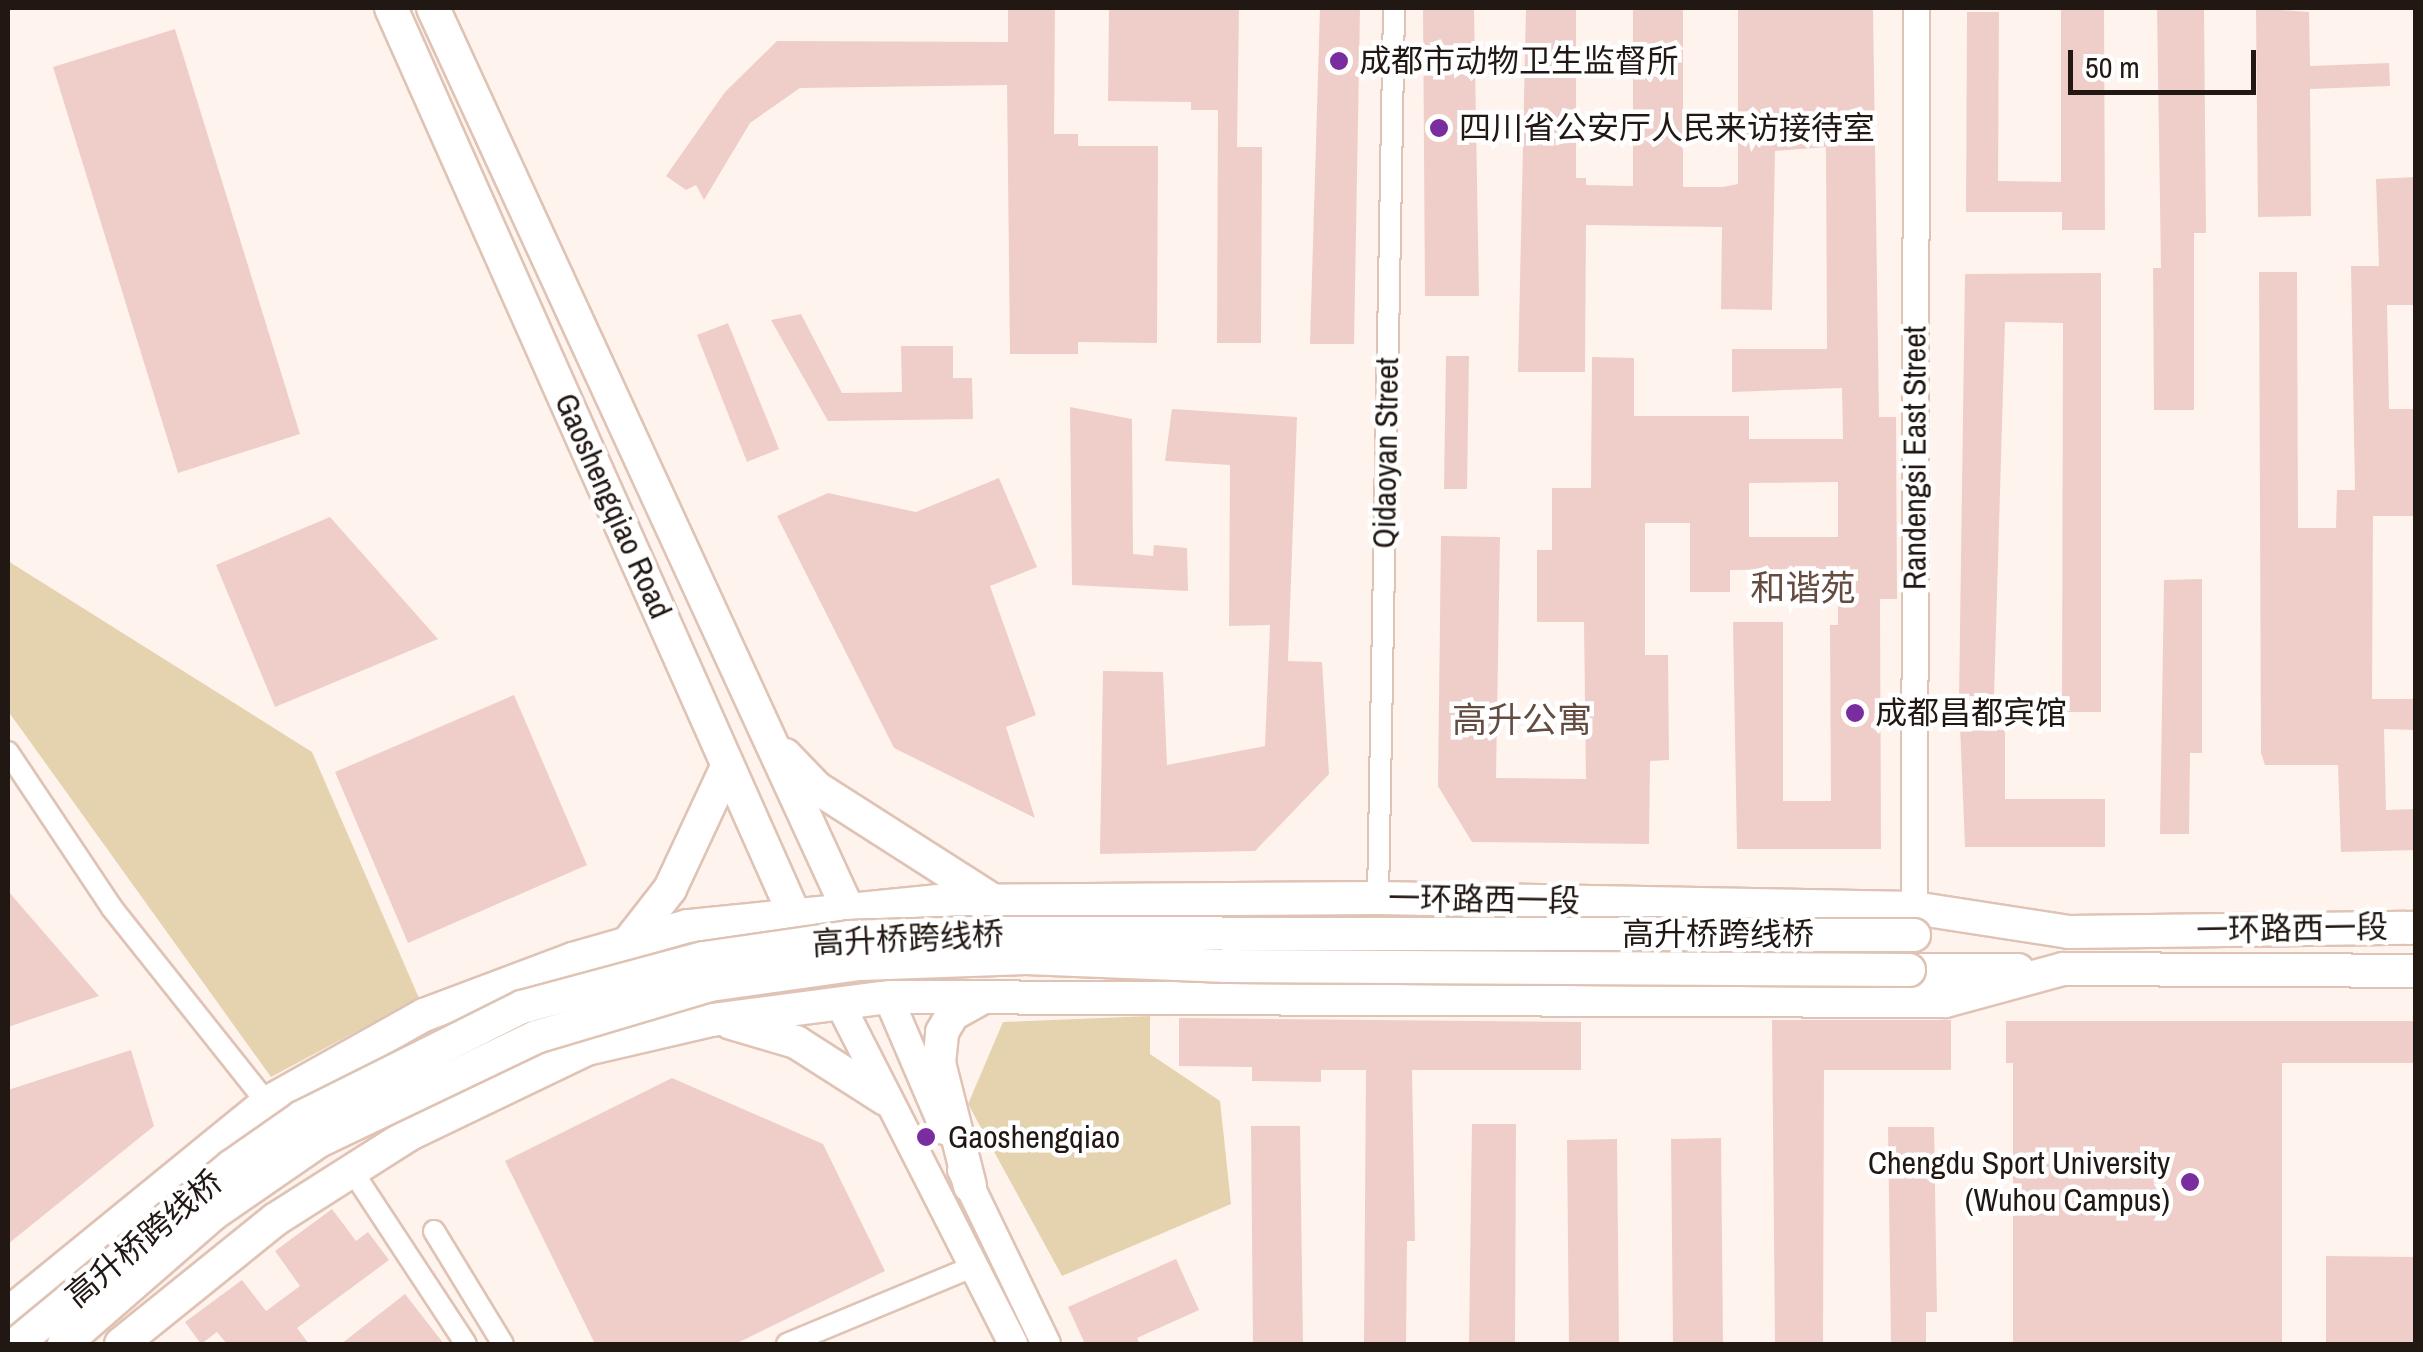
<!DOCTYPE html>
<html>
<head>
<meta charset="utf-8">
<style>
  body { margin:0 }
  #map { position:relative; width:2423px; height:1352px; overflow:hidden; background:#fff3ed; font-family:"Archivo Narrow","Noto Sans SC",sans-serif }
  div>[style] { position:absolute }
  .green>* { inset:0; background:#e5d3af }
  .building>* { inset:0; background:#efcec9 }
  .roads { filter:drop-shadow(2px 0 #dfc3b5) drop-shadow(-2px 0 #dfc3b5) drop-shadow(0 2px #dfc3b5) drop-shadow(0 -2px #dfc3b5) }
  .minor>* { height:20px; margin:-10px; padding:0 10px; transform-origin:10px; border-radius:10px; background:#fff }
  .tertiary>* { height:25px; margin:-12.5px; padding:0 12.5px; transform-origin:12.5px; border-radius:12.5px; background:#fff }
  .secondary>* { height:28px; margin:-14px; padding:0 14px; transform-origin:14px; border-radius:14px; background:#fff }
  .primary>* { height:32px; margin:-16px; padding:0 16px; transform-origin:16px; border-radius:16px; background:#fff }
  .bridges { filter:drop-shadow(2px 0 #dfc3b5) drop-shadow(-2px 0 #dfc3b5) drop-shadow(0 2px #dfc3b5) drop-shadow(0 -2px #dfc3b5) }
  .primary-bridge>* { height:32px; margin:-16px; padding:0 16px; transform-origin:16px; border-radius:16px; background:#fff }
  .dots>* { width:28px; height:28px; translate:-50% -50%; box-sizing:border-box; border:5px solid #fff; border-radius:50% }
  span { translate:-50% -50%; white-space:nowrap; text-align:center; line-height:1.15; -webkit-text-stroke:9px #fff; paint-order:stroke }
  .poi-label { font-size:32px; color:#221813 }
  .left { translate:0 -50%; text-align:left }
  .right { translate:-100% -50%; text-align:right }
  .street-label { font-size:32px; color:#221813 }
  .neighbourhood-label { font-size:35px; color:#654c41 }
  .frame { position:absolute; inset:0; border:10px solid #221813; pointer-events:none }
  .scale { position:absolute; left:2068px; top:50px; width:188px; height:45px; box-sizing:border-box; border:5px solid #221813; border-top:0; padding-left:12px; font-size:30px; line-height:35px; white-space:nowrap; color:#221813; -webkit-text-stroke:8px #fff; paint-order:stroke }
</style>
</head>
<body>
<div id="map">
  <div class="green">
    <div style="clip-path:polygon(8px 561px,312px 752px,419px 998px,271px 1077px,8px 711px)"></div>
    <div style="clip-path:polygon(1150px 1016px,1150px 1054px,1220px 1101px,1231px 1204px,1062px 1276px,968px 1104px,1003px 1022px)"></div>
  </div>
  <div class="building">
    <div style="clip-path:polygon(1008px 8px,1055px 8px,1054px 134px,1078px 134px,1078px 146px,1158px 146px,1157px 343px,1078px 342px,1078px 354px,1010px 354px,1007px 85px,800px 88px,750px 123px,704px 200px,696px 185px,686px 190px,666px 176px,725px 92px,777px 41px,1008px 42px)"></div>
    <div style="clip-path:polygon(1109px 8px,1239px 8px,1237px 147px,1262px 147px,1261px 343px,1217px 343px,1218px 110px,1191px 110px,1191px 102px,1108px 101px)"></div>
    <div style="clip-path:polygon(1320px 8px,1360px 8px,1354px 344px,1310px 344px)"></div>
    <div style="clip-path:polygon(1423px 8px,1474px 8px,1479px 296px,1425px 296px)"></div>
    <div style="clip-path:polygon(evenodd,1526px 8px,1576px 8px,1576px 178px,1586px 178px,1586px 185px,1633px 186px,1633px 8px,1683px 8px,1683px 187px,1723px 187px,1738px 184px,1738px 8px,1873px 8px,1879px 417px,1896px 417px,1897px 599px,1880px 599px,1881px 849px,1737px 849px,1733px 622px,1783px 622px,1783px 801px,1831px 801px,1830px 625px,1838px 625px,1838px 569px,1730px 570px,1730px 592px,1690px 592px,1690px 523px,1645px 523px,1645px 655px,1668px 655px,1669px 760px,1650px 761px,1649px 844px,1472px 842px,1438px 786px,1441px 536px,1500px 537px,1496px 778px,1586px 779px,1584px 622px,1537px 622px,1537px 550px,1552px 550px,1552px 488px,1591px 488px,1592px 357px,1634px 358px,1634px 416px,1749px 416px,1749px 439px,1843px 439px,1842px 388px,1732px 392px,1732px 349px,1827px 349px,1826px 147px,1775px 151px,1772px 310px,1721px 309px,1722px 227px,1586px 225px,1585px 372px,1518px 372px,1526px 8px,1838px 482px,1838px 537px,1749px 537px,1749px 483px,1838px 482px)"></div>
    <div style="clip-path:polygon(2061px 8px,2104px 8px,2105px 230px,2062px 230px,2062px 212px,1966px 212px,1967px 12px,1999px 12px,1998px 181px,2061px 182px)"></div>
    <div style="clip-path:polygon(2157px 8px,2204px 8px,2206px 233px,2194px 233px,2194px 410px,2154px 410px,2153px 268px,2161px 268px)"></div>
    <div style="clip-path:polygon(2256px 8px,2309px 12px,2310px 66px,2389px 63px,2390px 86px,2310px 89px,2311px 216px,2258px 217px)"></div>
    <div style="clip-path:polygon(175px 29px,300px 434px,178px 473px,53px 67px)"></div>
    <div style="clip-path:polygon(2416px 177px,2416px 305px,2387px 305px,2389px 409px,2416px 409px,2416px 516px,2373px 516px,2372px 699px,2416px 699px,2416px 730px,2384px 729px,2386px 810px,2416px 809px,2416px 850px,2341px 852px,2338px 765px,2265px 765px,2261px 753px,2259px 272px,2297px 272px,2298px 528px,2336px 528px,2337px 490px,2355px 490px,2351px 266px,2379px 266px,2376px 179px)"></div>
    <div style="clip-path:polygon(2101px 273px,2101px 712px,2062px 712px,2063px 323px,2005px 322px,1993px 730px,2005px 730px,2005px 799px,2105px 799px,2105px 847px,1965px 847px,1959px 701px,1965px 274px)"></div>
    <div style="clip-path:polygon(801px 314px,842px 393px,902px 392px,901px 346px,953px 346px,953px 378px,972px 378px,973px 419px,828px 421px,771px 320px)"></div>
    <div style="clip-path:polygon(728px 323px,779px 449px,747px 462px,697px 335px)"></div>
    <div style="clip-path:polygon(1446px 356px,1469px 356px,1467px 489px,1444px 489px)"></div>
    <div style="clip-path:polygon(1070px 407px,1132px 419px,1133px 554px,1153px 556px,1154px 545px,1187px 548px,1188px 591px,1072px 585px)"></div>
    <div style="clip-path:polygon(1172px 409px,1297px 417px,1288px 661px,1322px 662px,1329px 774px,1255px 851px,1100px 854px,1103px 671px,1163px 672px,1167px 765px,1265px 746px,1270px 625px,1229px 626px,1230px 465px,1165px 461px)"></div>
    <div style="clip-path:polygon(999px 478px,1037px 567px,990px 586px,1036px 715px,1006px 727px,1035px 818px,894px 748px,777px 516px,828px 493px,916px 512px)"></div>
    <div style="clip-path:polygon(330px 517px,438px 639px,275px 707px,216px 565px)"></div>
    <div style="clip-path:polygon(2202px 579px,2202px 753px,2190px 753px,2189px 834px,2160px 834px,2164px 580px)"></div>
    <div style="clip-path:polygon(514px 695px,587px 865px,408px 943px,335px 772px)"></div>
    <div style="clip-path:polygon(8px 891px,99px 996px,8px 1027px)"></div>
    <div style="clip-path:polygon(1179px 1018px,1581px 1022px,1581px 1070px,1412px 1070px,1415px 1241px,1407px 1241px,1406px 1344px,1364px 1344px,1366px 1070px,1321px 1070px,1321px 1082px,1252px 1081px,1252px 1067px,1179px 1066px)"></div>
    <div style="clip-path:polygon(1772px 1020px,1951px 1020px,1951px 1070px,1824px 1070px,1823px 1344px,1775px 1344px)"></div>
    <div style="clip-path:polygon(2006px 1021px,2416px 1021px,2416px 1063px,2282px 1063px,2282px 1344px,2013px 1344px,2013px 1063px,2006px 1063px)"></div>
    <div style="clip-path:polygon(131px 1050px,154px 1126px,8px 1244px,8px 1090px)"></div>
    <div style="clip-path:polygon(672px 1078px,823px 1144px,885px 1271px,735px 1344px,595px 1344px,505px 1161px)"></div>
    <div style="clip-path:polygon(1472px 1124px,1516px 1124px,1515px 1344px,1469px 1344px)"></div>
    <div style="clip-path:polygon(1251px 1126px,1300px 1126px,1303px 1344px,1253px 1344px)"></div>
    <div style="clip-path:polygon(1888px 1127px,1934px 1127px,1937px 1312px,1926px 1312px,1926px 1344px,1891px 1344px)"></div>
    <div style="clip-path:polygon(1721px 1138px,1723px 1344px,1673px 1344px,1671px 1139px)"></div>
    <div style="clip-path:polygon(1617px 1139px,1619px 1344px,1569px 1344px,1567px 1140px)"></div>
    <div style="clip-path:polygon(332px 1209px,356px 1241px,368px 1232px,389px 1260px,297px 1328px,309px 1344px,227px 1344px,217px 1332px,201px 1344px,185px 1322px,242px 1280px,266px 1311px,300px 1286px,275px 1251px)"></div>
    <div style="clip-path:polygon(2326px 1256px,2416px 1257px,2416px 1344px,2326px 1344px)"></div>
    <div style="clip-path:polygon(1176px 1259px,1199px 1310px,1137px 1338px,1140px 1344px,1085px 1344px,1068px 1307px)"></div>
    <div style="clip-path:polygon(405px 1294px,444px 1344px,341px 1344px)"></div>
  </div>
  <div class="roads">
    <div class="minor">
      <div style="left:8px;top:752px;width:187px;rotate:56.3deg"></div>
      <div style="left:112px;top:908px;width:249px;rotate:51.5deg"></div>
      <div style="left:1378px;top:898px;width:890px;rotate:-88.97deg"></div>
      <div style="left:351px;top:1169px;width:209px;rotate:56.7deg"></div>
      <div style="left:434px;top:1231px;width:132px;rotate:58.6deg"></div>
      <div style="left:787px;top:1344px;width:203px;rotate:-22.6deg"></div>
    </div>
    <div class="tertiary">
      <div style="left:1914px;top:908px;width:900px;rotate:-89.87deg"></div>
    </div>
    <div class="secondary">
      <div style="left:888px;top:997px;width:145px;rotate:66.8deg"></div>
      <div style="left:839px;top:1002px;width:384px;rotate:63deg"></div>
      <div style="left:962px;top:1170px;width:193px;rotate:64.2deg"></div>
    </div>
    <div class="primary">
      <div style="left:391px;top:8px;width:1011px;rotate:66.02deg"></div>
      <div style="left:433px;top:8px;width:1014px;rotate:65.28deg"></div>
      <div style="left:785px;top:755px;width:46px;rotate:45.9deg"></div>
      <div style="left:817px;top:788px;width:210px;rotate:32.6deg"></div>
      <div style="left:627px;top:944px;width:70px;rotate:-52deg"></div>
      <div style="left:670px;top:889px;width:135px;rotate:-65deg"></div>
      <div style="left:1909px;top:970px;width:109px"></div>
      <div style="left:731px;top:1023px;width:68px;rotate:16.3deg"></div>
      <div style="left:796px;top:1042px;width:106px;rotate:32.6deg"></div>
      <div style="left:970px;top:1186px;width:127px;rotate:-104.1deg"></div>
      <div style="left:939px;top:1063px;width:31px;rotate:-84deg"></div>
      <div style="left:942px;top:1032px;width:21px;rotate:-59deg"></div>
      <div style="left:953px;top:1014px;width:35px;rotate:-29deg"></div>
      <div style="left:8px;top:1314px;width:334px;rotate:-39.2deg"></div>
      <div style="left:267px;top:1103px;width:180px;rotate:-29.3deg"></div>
      <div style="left:424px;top:1015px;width:159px;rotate:-20.6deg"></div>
      <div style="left:573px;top:959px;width:120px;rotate:-16deg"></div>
      <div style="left:688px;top:926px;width:251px;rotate:-5.7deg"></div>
      <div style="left:938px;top:901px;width:440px;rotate:-0.4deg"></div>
      <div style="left:1378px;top:898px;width:536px;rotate:1.07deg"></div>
      <div style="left:1914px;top:908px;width:157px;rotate:8.8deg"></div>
      <div style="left:2069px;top:932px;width:347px;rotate:-0.7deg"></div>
      <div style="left:121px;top:1344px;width:199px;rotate:-38.9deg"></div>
      <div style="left:276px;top:1219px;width:159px;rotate:-32.4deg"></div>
      <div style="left:410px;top:1134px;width:196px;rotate:-25.7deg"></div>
      <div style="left:587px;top:1049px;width:128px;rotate:-13.1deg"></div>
      <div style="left:712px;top:1020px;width:177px;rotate:-7.4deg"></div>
      <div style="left:888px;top:997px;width:1057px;rotate:0.22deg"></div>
      <div style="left:1945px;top:1001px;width:122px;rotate:-15.2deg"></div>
      <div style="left:2063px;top:969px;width:353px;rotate:0.3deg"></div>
    </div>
  </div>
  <div class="bridges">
    <div class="primary-bridge">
      <div style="left:16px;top:1344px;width:280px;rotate:-39.5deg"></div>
      <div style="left:232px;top:1166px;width:85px;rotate:-35deg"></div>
      <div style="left:302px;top:1117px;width:246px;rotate:-26.6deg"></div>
      <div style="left:522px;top:1007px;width:188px;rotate:-15.1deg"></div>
      <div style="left:704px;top:958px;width:147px;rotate:-8.2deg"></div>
      <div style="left:849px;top:937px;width:130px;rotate:-1.8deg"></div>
      <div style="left:979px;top:933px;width:935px;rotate:0.12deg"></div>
      <div style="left:64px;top:1344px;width:198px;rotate:-41.1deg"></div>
      <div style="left:213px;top:1214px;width:129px;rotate:-34.6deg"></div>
      <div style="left:319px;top:1141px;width:241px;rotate:-25.6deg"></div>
      <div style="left:536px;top:1037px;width:182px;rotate:-16.6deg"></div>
      <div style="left:710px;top:985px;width:151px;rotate:-8deg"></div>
      <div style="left:860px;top:964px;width:166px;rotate:-2.1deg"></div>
      <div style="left:1026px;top:958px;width:201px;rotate:2.3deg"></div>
      <div style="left:1227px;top:966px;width:682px;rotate:0.34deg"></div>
    </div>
  </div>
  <div class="dots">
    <div style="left:1339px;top:61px;background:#7a2d9e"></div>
    <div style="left:1439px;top:128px;background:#7a2d9e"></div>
    <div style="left:1855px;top:713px;background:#7a2d9e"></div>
    <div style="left:926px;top:1137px;background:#7a2d9e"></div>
    <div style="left:2190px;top:1182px;background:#7a2d9e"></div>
  </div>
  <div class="poi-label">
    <span class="left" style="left:1359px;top:61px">成都市动物卫生监督所</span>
    <span class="left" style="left:1459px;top:128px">四川省公安厅人民来访接待室</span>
    <span class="left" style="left:1875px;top:713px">成都昌都宾馆</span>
    <span class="left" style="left:948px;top:1137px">Gaoshengqiao</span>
    <span class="right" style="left:2170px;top:1182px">Chengdu Sport University<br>(Wuhou Campus)</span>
  </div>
  <div class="street-label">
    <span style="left:1386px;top:453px;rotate:-89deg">Qidaoyan Street</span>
    <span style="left:1915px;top:458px;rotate:-90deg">Randengsi East Street</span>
    <span style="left:613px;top:506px;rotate:66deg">Gaoshengqiao Road</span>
    <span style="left:1484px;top:900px;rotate:1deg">一环路西一段</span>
    <span style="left:2292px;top:929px;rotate:-1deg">一环路西一段</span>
    <span style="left:1718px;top:934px">高升桥跨线桥</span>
    <span style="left:908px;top:939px;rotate:-3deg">高升桥跨线桥</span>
    <span style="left:144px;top:1239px;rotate:-40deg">高升桥跨线桥</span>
  </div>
  <div class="neighbourhood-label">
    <span style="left:1803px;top:588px">和谐苑</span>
    <span style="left:1522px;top:720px">高升公寓</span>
  </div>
  <div class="frame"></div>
  <div class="scale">50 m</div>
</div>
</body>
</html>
